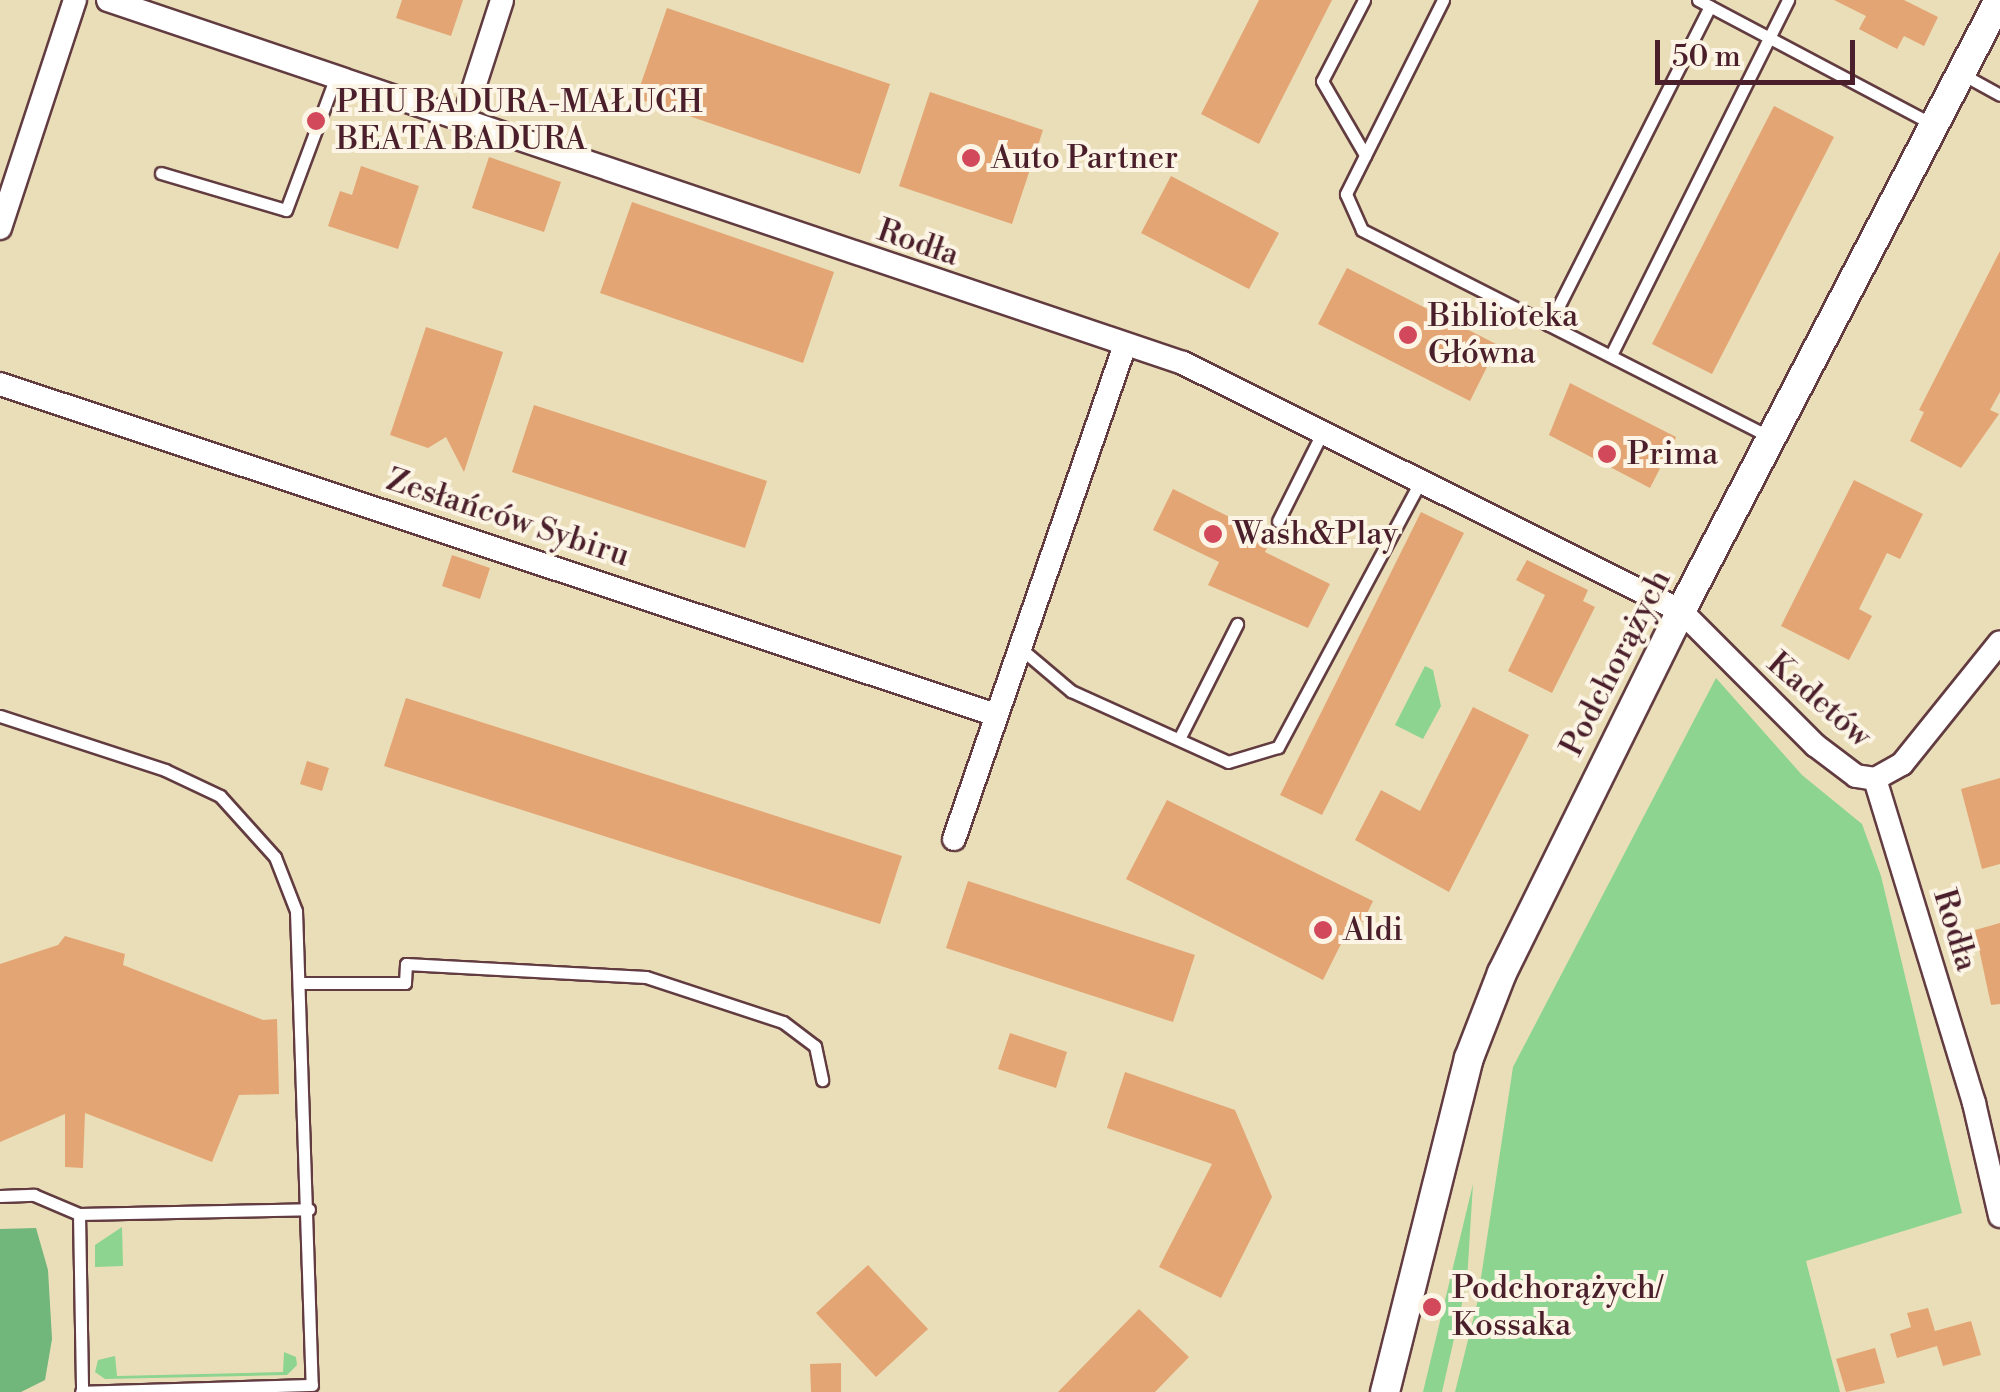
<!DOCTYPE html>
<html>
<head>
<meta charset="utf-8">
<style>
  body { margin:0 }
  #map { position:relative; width:2000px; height:1392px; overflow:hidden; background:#eadeb9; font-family:"Libre Bodoni",serif }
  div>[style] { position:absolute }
  .green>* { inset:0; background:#8cd48f }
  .forest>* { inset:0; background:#71b67a }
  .building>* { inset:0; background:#e3a574 }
  .roads { filter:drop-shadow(2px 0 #623c40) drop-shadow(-2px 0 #623c40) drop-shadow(0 2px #623c40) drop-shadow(0 -2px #623c40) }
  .service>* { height:11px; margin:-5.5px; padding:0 5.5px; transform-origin:5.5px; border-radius:5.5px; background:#fff }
  .minor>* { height:22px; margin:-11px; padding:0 11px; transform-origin:11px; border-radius:11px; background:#fff }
  .tertiary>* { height:28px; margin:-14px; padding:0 14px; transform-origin:14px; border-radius:14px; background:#fff }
  .dots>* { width:28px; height:28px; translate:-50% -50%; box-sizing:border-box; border:5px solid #fcf5e5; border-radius:50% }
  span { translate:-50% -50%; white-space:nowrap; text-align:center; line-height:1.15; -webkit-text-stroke:8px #fcf5e5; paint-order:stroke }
  .poi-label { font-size:32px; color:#4a1f2b }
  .left { translate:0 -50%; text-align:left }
  .street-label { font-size:32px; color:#4a1f2b }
  .scale { position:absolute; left:1655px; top:40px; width:200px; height:45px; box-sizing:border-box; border:5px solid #4a1f2b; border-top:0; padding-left:12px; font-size:30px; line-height:35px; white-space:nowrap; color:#4a1f2b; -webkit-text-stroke:8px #fcf5e5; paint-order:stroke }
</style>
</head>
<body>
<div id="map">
  <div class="green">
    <div style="clip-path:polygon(1425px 666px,1433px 670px,1441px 706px,1423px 739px,1395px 725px)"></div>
    <div style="clip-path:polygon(1716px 678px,1802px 775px,1862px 824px,1881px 876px,1962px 1213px,1806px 1261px,1840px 1392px,1455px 1392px,1477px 1304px,1513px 1067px)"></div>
    <div style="clip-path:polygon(1473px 1184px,1467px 1281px,1442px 1392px,1423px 1392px)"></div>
    <div style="clip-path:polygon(122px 1227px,123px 1266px,95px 1267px,95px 1245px)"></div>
    <div style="clip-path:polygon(284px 1352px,296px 1357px,297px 1365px,287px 1375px,105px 1379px,95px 1372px,98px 1360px,115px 1356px,117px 1376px,283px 1372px)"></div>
  </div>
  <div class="forest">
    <div style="clip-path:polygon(36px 1228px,48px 1270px,52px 1339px,45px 1380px,21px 1392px,0 1392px,0 1229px)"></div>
  </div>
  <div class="building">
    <div style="clip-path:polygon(402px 0,463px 0,451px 36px,396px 18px)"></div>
    <div style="clip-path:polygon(1259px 0,1332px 0,1259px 144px,1201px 114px)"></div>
    <div style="clip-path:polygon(1834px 0,1904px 0,1938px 17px,1924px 46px,1904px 36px,1897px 49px,1859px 29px,1866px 16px)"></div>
    <div style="clip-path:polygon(667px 8px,890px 84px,860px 174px,636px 98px)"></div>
    <div style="clip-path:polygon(930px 92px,1043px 130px,1012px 224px,899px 186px)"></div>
    <div style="clip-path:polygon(1774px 106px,1834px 137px,1712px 374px,1652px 344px)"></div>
    <div style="clip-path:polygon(489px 157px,561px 182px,544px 232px,472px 208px)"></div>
    <div style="clip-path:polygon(361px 166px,419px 186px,398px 249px,328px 226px,340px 191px,352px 195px)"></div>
    <div style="clip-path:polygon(1171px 176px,1279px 233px,1249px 289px,1141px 233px)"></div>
    <div style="clip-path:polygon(632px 202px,834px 272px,803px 363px,600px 293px)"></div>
    <div style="clip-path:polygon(2000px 251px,2000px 392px,1990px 410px,1999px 414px,1961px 468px,1910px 441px,1924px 412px,1919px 410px)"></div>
    <div style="clip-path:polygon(1347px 268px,1498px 345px,1470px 401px,1318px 324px)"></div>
    <div style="clip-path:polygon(426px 327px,503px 352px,464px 472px,446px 437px,428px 448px,390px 435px)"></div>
    <div style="clip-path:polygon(1570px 383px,1676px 437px,1650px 488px,1549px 435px)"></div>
    <div style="clip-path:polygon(534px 405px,767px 481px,745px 548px,512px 472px)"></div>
    <div style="clip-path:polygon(1854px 480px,1923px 514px,1900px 559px,1887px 553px,1859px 609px,1872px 616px,1849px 660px,1781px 626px)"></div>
    <div style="clip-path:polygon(1173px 489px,1272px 538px,1265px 552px,1330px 584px,1308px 628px,1208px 585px,1219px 562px,1153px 530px)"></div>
    <div style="clip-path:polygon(1421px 512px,1464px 533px,1322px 815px,1280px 795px)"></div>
    <div style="clip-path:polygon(452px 555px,490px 568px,480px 599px,442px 586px)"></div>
    <div style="clip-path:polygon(1527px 560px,1588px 590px,1583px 601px,1595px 607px,1552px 693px,1508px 671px,1545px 595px,1516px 580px)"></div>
    <div style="clip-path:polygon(406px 698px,902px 856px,880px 924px,384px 766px)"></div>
    <div style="clip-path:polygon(1473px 707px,1529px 735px,1449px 892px,1355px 840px,1381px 790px,1420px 811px)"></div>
    <div style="clip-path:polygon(307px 761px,329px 768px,322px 791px,300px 784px)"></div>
    <div style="clip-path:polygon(2000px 778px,2000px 864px,1982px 869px,1961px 789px)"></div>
    <div style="clip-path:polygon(1167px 800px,1373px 901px,1363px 922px,1354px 918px,1323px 980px,1126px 879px)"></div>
    <div style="clip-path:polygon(968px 881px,1195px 955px,1173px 1022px,946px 948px)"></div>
    <div style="clip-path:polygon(2000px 923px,2000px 1004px,1991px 1005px,1975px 930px)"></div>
    <div style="clip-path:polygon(65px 936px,125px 954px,123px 965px,263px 1020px,277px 1019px,279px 1094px,239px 1095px,212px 1162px,85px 1113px,83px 1168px,65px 1167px,65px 1114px,0 1142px,0 964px,58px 945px)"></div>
    <div style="clip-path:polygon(1010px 1033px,1067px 1052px,1056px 1088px,998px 1069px)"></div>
    <div style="clip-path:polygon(1125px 1072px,1235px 1110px,1272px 1197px,1221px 1298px,1159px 1267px,1212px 1164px,1107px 1128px)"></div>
    <div style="clip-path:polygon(868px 1265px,928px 1329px,876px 1377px,816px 1313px)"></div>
    <div style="clip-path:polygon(1928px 1308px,1935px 1331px,1971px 1321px,1981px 1355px,1943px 1366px,1937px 1346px,1897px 1358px,1890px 1334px,1911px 1327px,1907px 1313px)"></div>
    <div style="clip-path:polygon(1139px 1309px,1189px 1357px,1155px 1392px,1058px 1392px)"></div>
    <div style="clip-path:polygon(1875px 1348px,1885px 1383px,1846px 1392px,1836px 1359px)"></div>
    <div style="clip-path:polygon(841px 1363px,841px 1392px,811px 1392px,810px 1364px)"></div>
  </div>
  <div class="roads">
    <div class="service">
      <div style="left:1364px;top:0;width:91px;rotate:117.4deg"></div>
      <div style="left:1322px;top:81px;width:86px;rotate:59.8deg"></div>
      <div style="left:1443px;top:0;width:217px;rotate:116.6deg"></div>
      <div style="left:1346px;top:194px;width:39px;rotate:66deg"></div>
      <div style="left:1362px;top:230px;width:460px;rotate:26.9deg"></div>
      <div style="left:1698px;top:0;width:265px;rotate:27.9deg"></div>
      <div style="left:1962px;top:74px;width:43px;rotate:28.9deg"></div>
      <div style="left:161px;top:173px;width:130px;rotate:16.5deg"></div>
      <div style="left:286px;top:210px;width:143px;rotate:-69.5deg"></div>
      <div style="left:1549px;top:325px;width:357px;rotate:-63.2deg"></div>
      <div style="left:1611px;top:355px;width:397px;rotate:-63.5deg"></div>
      <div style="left:1278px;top:521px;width:98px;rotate:-63.4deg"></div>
      <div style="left:1019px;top:647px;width:68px;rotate:40.2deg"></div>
      <div style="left:1071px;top:691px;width:172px;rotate:24.3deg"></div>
      <div style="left:1228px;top:762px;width:52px;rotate:-16.7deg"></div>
      <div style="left:1278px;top:747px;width:301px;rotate:-61.8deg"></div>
      <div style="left:0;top:716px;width:174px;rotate:18.1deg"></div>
      <div style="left:165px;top:770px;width:61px;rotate:25.3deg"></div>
      <div style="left:220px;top:796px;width:82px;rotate:48deg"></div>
      <div style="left:275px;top:857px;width:58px;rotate:68.7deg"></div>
      <div style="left:296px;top:911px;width:474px;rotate:88.1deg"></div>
      <div style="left:312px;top:1385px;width:231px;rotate:178.3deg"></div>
      <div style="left:1179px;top:739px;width:129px;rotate:-63.2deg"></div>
      <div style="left:302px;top:983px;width:103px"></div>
      <div style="left:405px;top:983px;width:19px;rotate:-87deg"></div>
      <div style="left:406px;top:964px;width:240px;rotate:3.1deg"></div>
      <div style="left:646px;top:977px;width:144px;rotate:18.2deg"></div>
      <div style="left:783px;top:1022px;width:40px;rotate:37deg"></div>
      <div style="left:815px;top:1046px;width:35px;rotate:78deg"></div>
      <div style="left:0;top:1196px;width:34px;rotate:-2deg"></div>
      <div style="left:34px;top:1195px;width:49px;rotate:22.9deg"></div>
      <div style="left:79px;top:1214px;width:230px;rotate:-1.2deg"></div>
      <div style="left:79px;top:1214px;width:178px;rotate:89deg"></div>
    </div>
    <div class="minor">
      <div style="left:108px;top:0;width:1135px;rotate:18.66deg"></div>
      <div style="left:1183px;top:363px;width:556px;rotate:26.47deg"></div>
      <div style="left:1681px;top:611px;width:190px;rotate:45deg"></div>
      <div style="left:1815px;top:745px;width:51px;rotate:37.1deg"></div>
      <div style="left:1856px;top:776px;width:19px;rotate:9deg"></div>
      <div style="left:1875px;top:779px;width:31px;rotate:-29deg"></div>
      <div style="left:1902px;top:764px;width:156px;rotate:-51.2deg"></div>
      <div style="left:464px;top:118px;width:124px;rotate:-72.1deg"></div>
      <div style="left:0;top:228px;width:240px;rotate:-71.8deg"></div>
      <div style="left:0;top:384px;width:1050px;rotate:18.38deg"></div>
      <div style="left:1875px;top:779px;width:339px;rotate:73deg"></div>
      <div style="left:1974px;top:1103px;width:116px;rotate:77deg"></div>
      <div style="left:954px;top:839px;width:523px;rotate:-70.91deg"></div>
    </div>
    <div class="tertiary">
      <div style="left:1385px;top:1392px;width:344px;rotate:-75.9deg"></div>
      <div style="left:1469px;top:1058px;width:91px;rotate:-68.8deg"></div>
      <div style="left:1502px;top:973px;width:404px;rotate:-63.7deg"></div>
      <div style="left:1681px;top:611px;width:689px;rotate:-62.5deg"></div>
    </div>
  </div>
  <div class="dots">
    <div style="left:316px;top:121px;background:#d1495b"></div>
    <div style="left:971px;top:158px;background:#d1495b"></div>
    <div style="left:1408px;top:335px;background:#d1495b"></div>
    <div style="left:1607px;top:454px;background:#d1495b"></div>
    <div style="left:1213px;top:534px;background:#d1495b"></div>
    <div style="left:1323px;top:930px;background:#d1495b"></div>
    <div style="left:1432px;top:1307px;background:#d1495b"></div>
  </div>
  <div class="poi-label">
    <span class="left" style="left:336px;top:121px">PHU BADURA-MAŁUCH<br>BEATA BADURA</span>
    <span class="left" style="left:991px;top:158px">Auto Partner</span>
    <span class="left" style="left:1428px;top:335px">Biblioteka<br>Główna</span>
    <span class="left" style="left:1627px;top:454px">Prima</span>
    <span class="left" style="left:1233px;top:534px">Wash&amp;Play</span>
    <span class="left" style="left:1343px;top:930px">Aldi</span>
    <span class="left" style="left:1452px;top:1307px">Podchorążych/<br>Kossaka</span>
  </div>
  <div class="street-label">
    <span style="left:918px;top:243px;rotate:19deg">Rodła</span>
    <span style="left:508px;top:518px;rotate:18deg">Zesłańców Sybiru</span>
    <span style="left:1616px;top:663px;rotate:-63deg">Podchorążych</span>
    <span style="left:1819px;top:700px;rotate:41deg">Kadetów</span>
    <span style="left:1955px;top:930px;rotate:73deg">Rodła</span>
  </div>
  <div class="scale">50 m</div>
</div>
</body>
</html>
